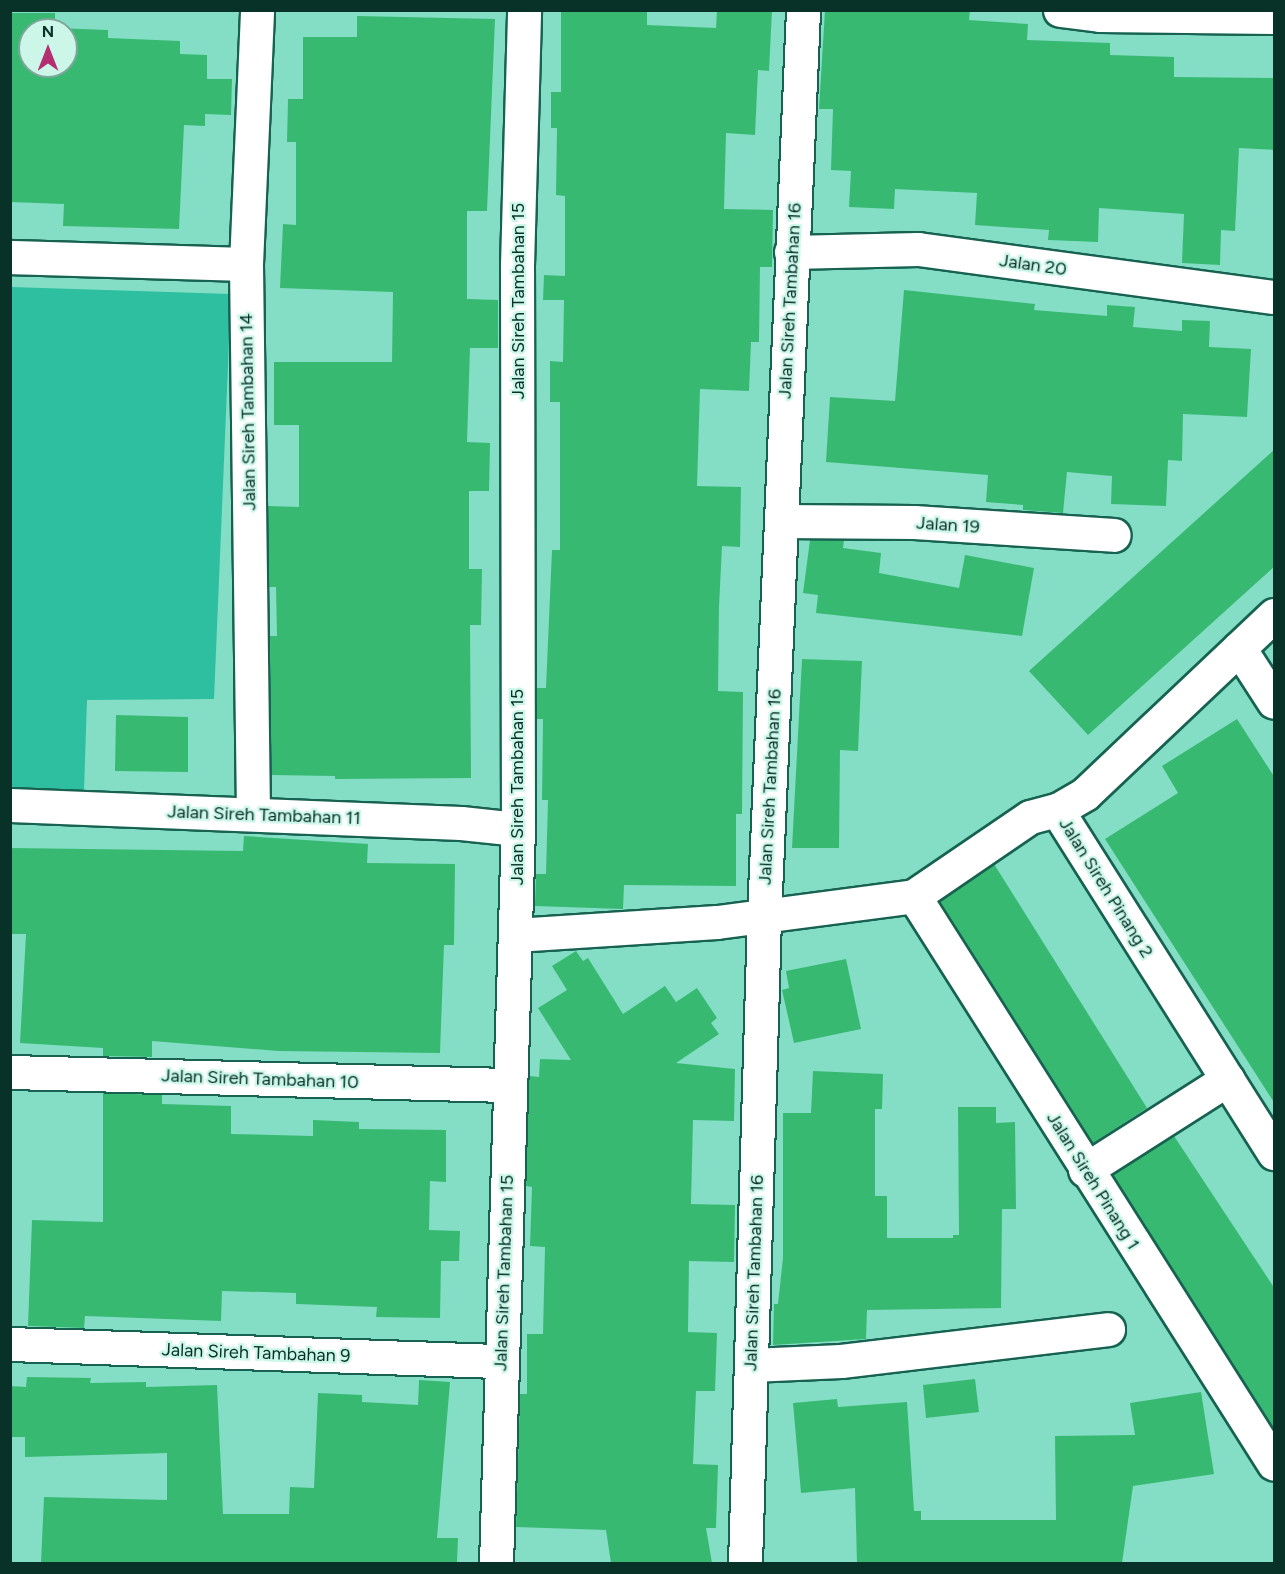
<!DOCTYPE html>
<html>
<head>
<meta charset="utf-8">
<style>
  body { margin:0 }
  #map { position:relative; width:1285px; height:1574px; overflow:hidden; background:#84dec6; font-family:Figtree,sans-serif }
  div>[style] { position:absolute }
  .green>* { inset:0; background:#2ebea0 }
  .building>* { inset:0; background:#38b972 }
  .roads { filter:drop-shadow(2px 0 #176251) drop-shadow(-2px 0 #176251) drop-shadow(0 2px #176251) drop-shadow(0 -2px #176251) }
  .minor>* { height:33px; margin:-16.5px; padding:0 16.5px; transform-origin:16.5px; border-radius:16.5px; background:#fff }
  span { translate:-50% -50%; white-space:nowrap; text-align:center; line-height:1.15; -webkit-text-stroke:4.5px #cbf6e8; paint-order:stroke }
  .street-label { font-size:18px; color:#083128 }
  .frame { position:absolute; inset:0; border:12px solid #083128; pointer-events:none }
  .north { position:absolute; left:18px; top:18px; width:60px; height:60px; box-sizing:border-box; background:#cbf6e8; border:2px solid #7da79b; border-radius:50%; rotate:0deg; font-size:16px; font-weight:700; line-height:24px; text-align:center; color:#083128 }
  .north::after { content:''; display:block; margin:auto; width:21px; height:27px; background:#b42e71; clip-path:polygon(50% 0,100% 100%,50% 72%,0 100%) }
</style>
</head>
<body>
<div id="map">
  <div class="green">
    <div style="clip-path:polygon(11px 287px,231px 294px,214px 699px,87px 700px,84px 791px,11px 789px)"></div>
  </div>
  <div class="building">
    <div style="clip-path:polygon(561px 10px,647px 10px,647px 25px,716px 28px,717px 10px,772px 10px,769px 71px,758px 70px,755px 135px,726px 133px,724px 209px,773px 210px,772px 267px,760px 267px,759px 342px,751px 342px,749px 391px,700px 389px,697px 486px,741px 487px,740px 547px,722px 546px,719px 607px,718px 691px,743px 692px,742px 814px,736px 814px,736px 886px,624px 885px,623px 909px,535px 906px,536px 874px,546px 874px,548px 800px,542px 800px,543px 719px,537px 719px,537px 688px,546px 688px,552px 550px,560px 550px,560px 402px,550px 402px,550px 361px,563px 362px,564px 300px,543px 300px,544px 275px,565px 276px,565px 196px,556px 195px,557px 128px,551px 128px,551px 92px,561px 92px)"></div>
    <div style="clip-path:polygon(825px 10px,970px 10px,969px 20px,1028px 24px,1027px 40px,1110px 43px,1110px 55px,1174px 57px,1174px 77px,1275px 78px,1275px 150px,1239px 148px,1235px 231px,1221px 230px,1220px 265px,1182px 263px,1184px 214px,1099px 208px,1098px 242px,1048px 240px,1049px 230px,975px 225px,977px 193px,895px 189px,894px 209px,849px 207px,851px 171px,831px 170px,833px 109px,819px 109px)"></div>
    <div style="clip-path:polygon(evenodd,10px 13px,55px 13px,55px 28px,108px 30px,108px 38px,180px 41px,180px 54px,207px 55px,207px 79px,232px 79px,231px 115px,205px 114px,205px 126px,184px 125px,179px 229px,63px 226px,64px 204px,10px 202px,10px 13px,30px 30px,66px 30px,66px 66px,30px 66px,30px 30px)"></div>
    <div style="clip-path:polygon(357px 16px,495px 19px,487px 211px,467px 211px,467px 299px,498px 300px,498px 348px,470px 348px,467px 442px,490px 443px,489px 491px,469px 491px,469px 569px,482px 569px,481px 625px,470px 625px,471px 778px,335px 779px,335px 776px,271px 775px,270px 636px,277px 636px,276px 587px,269px 587px,268px 506px,299px 507px,299px 425px,274px 425px,274px 362px,392px 362px,393px 292px,280px 288px,283px 224px,296px 225px,296px 142px,287px 142px,288px 99px,303px 99px,303px 37px,357px 37px)"></div>
    <div style="clip-path:polygon(904px 290px,1035px 304px,1034px 310px,1107px 316px,1107px 305px,1135px 307px,1133px 327px,1182px 331px,1182px 320px,1210px 321px,1209px 347px,1251px 349px,1247px 417px,1183px 414px,1182px 461px,1168px 460px,1166px 506px,1111px 504px,1112px 476px,1067px 472px,1063px 513px,1023px 510px,1023px 505px,986px 502px,988px 475px,826px 462px,830px 397px,895px 401px)"></div>
    <div style="clip-path:polygon(1275px 449px,1275px 566px,1088px 735px,1029px 671px)"></div>
    <div style="clip-path:polygon(810px 540px,844px 540px,843px 548px,881px 553px,879px 573px,959px 588px,965px 555px,1034px 568px,1022px 636px,816px 613px,818px 595px,803px 593px)"></div>
    <div style="clip-path:polygon(802px 659px,862px 661px,858px 751px,840px 750px,839px 848px,792px 848px)"></div>
    <div style="clip-path:polygon(116px 715px,188px 717px,188px 772px,115px 771px)"></div>
    <div style="clip-path:polygon(1237px 719px,1275px 778px,1275px 1104px,1105px 839px,1178px 793px,1162px 766px)"></div>
    <div style="clip-path:polygon(244px 836px,368px 844px,367px 863px,455px 864px,454px 945px,444px 945px,440px 1053px,278px 1051px,152px 1041px,152px 1057px,103px 1056px,103px 1048px,20px 1043px,26px 934px,10px 934px,10px 848px,243px 851px)"></div>
    <div style="clip-path:polygon(994px 864px,1147px 1108px,1093px 1143px,940px 901px)"></div>
    <div style="clip-path:polygon(576px 951px,583px 961px,588px 958px,623px 1014px,665px 986px,676px 1002px,697px 988px,717px 1018px,711px 1023px,719px 1034px,676px 1063px,735px 1069px,734px 1121px,693px 1120px,691px 1204px,735px 1205px,734px 1262px,689px 1261px,688px 1332px,717px 1333px,715px 1391px,696px 1391px,693px 1464px,718px 1465px,716px 1528px,706px 1528px,712px 1563px,611px 1563px,606px 1530px,516px 1527px,520px 1394px,527px 1394px,527px 1334px,543px 1334px,545px 1247px,530px 1246px,532px 1187px,526px 1186px,529px 1076px,539px 1077px,540px 1059px,571px 1060px,538px 1008px,567px 990px,552px 966px)"></div>
    <div style="clip-path:polygon(846px 959px,861px 1029px,794px 1043px,782px 990px,789px 988px,786px 971px)"></div>
    <div style="clip-path:polygon(813px 1071px,883px 1074px,882px 1109px,875px 1109px,875px 1196px,887px 1196px,887px 1238px,953px 1238px,953px 1235px,959px 1235px,958px 1107px,996px 1107px,996px 1123px,1015px 1122px,1016px 1209px,1002px 1209px,1001px 1308px,867px 1310px,866px 1339px,773px 1345px,774px 1304px,778px 1304px,783px 1258px,783px 1113px,811px 1113px)"></div>
    <div style="clip-path:polygon(103px 1093px,162px 1095px,162px 1104px,231px 1106px,231px 1134px,313px 1136px,313px 1120px,359px 1122px,359px 1129px,446px 1130px,446px 1182px,430px 1181px,429px 1230px,460px 1231px,459px 1261px,441px 1261px,440px 1318px,376px 1317px,377px 1307px,296px 1304px,296px 1293px,222px 1291px,221px 1321px,85px 1316px,84px 1328px,28px 1326px,32px 1220px,103px 1222px)"></div>
    <div style="clip-path:polygon(1174px 1136px,1275px 1289px,1275px 1430px,1113px 1175px)"></div>
    <div style="clip-path:polygon(27px 1377px,91px 1378px,90px 1383px,146px 1382px,146px 1387px,217px 1385px,223px 1514px,289px 1514px,290px 1487px,314px 1488px,318px 1393px,362px 1395px,362px 1402px,418px 1405px,419px 1380px,450px 1382px,437px 1538px,458px 1538px,457px 1563px,41px 1563px,44px 1497px,167px 1500px,167px 1453px,25px 1457px,25px 1437px,10px 1437px,10px 1386px,26px 1387px)"></div>
    <div style="clip-path:polygon(975px 1379px,979px 1412px,926px 1418px,923px 1385px)"></div>
    <div style="clip-path:polygon(1201px 1392px,1214px 1474px,1133px 1486px,1122px 1563px,857px 1563px,855px 1488px,801px 1493px,793px 1403px,837px 1399px,838px 1407px,907px 1402px,914px 1511px,921px 1511px,921px 1520px,1056px 1520px,1055px 1436px,1135px 1435px,1130px 1403px)"></div>
  </div>
  <div class="roads">
    <div class="minor">
      <div style="left:1060px;top:10px;width:40px;rotate:7.1deg"></div>
      <div style="left:1100px;top:15px;width:174px;rotate:0.7deg"></div>
      <div style="left:791px;top:252px;width:127px;rotate:-1.4deg"></div>
      <div style="left:918px;top:249px;width:359px;rotate:7.7deg"></div>
      <div style="left:10px;top:257px;width:236px;rotate:1.7deg"></div>
      <div style="left:782px;top:521px;width:132px;rotate:0.4deg"></div>
      <div style="left:914px;top:522px;width:200px;rotate:3.7deg"></div>
      <div style="left:1274px;top:615px;width:260px;rotate:136.6deg"></div>
      <div style="left:1085px;top:794px;width:32px;rotate:150deg"></div>
      <div style="left:1057px;top:810px;width:406px;rotate:57.7deg"></div>
      <div style="left:1239px;top:648px;width:64px;rotate:57.1deg"></div>
      <div style="left:10px;top:805px;width:451px;rotate:2.3deg"></div>
      <div style="left:461px;top:823px;width:57px;rotate:6deg"></div>
      <div style="left:253px;top:814px;width:550px;rotate:-90.73deg"></div>
      <div style="left:246px;top:264px;width:254px;rotate:-87.5deg"></div>
      <div style="left:914px;top:896px;width:672px;rotate:57.63deg"></div>
      <div style="left:515px;top:935px;width:202px;rotate:-3.7deg"></div>
      <div style="left:717px;top:922px;width:199px;rotate:-7.5deg"></div>
      <div style="left:914px;top:896px;width:140px;rotate:-34.3deg"></div>
      <div style="left:1030px;top:817px;width:28px;rotate:-15deg"></div>
      <div style="left:10px;top:1072px;width:499px;rotate:1.5deg"></div>
      <div style="left:1085px;top:1170px;width:169px;rotate:-32.5deg"></div>
      <div style="left:10px;top:1344px;width:491px;rotate:2deg"></div>
      <div style="left:751px;top:1365px;width:90px;rotate:-2.5deg"></div>
      <div style="left:841px;top:1361px;width:269px;rotate:-6.8deg"></div>
      <div style="left:496px;top:1564px;width:735px;rotate:-88.29deg"></div>
      <div style="left:518px;top:829px;width:564px;rotate:-90.1deg"></div>
      <div style="left:517px;top:265px;width:255px;rotate:-88.4deg"></div>
      <div style="left:745px;top:1564px;width:649px;rotate:-88.32deg"></div>
      <div style="left:764px;top:915px;width:906px;rotate:-87.53deg"></div>
    </div>
  </div>
  <div class="street-label">
    <span style="left:1033px;top:265px;rotate:8deg">Jalan 20</span>
    <span style="left:518px;top:301px;rotate:-90deg">Jalan Sireh Tambahan 15</span>
    <span style="left:790px;top:301px;rotate:-87deg">Jalan Sireh Tambahan 16</span>
    <span style="left:248px;top:412px;rotate:-91deg">Jalan Sireh Tambahan 14</span>
    <span style="left:948px;top:525px;rotate:4deg">Jalan 19</span>
    <span style="left:517px;top:787px;rotate:-90deg">Jalan Sireh Tambahan 15</span>
    <span style="left:770px;top:787px;rotate:-87deg">Jalan Sireh Tambahan 16</span>
    <span style="left:264px;top:815px;rotate:2deg">Jalan Sireh Tambahan 11</span>
    <span style="left:1106px;top:888px;rotate:58deg">Jalan Sireh Pinang 2</span>
    <span style="left:260px;top:1079px;rotate:2deg">Jalan Sireh Tambahan 10</span>
    <span style="left:1093px;top:1181px;rotate:58deg">Jalan Sireh Pinang 1</span>
    <span style="left:504px;top:1273px;rotate:-88deg">Jalan Sireh Tambahan 15</span>
    <span style="left:754px;top:1273px;rotate:-88deg">Jalan Sireh Tambahan 16</span>
    <span style="left:256px;top:1353px;rotate:2deg">Jalan Sireh Tambahan 9</span>
  </div>
  <div class="frame"></div>
  <div class="north">N</div>
</div>
</body>
</html>
